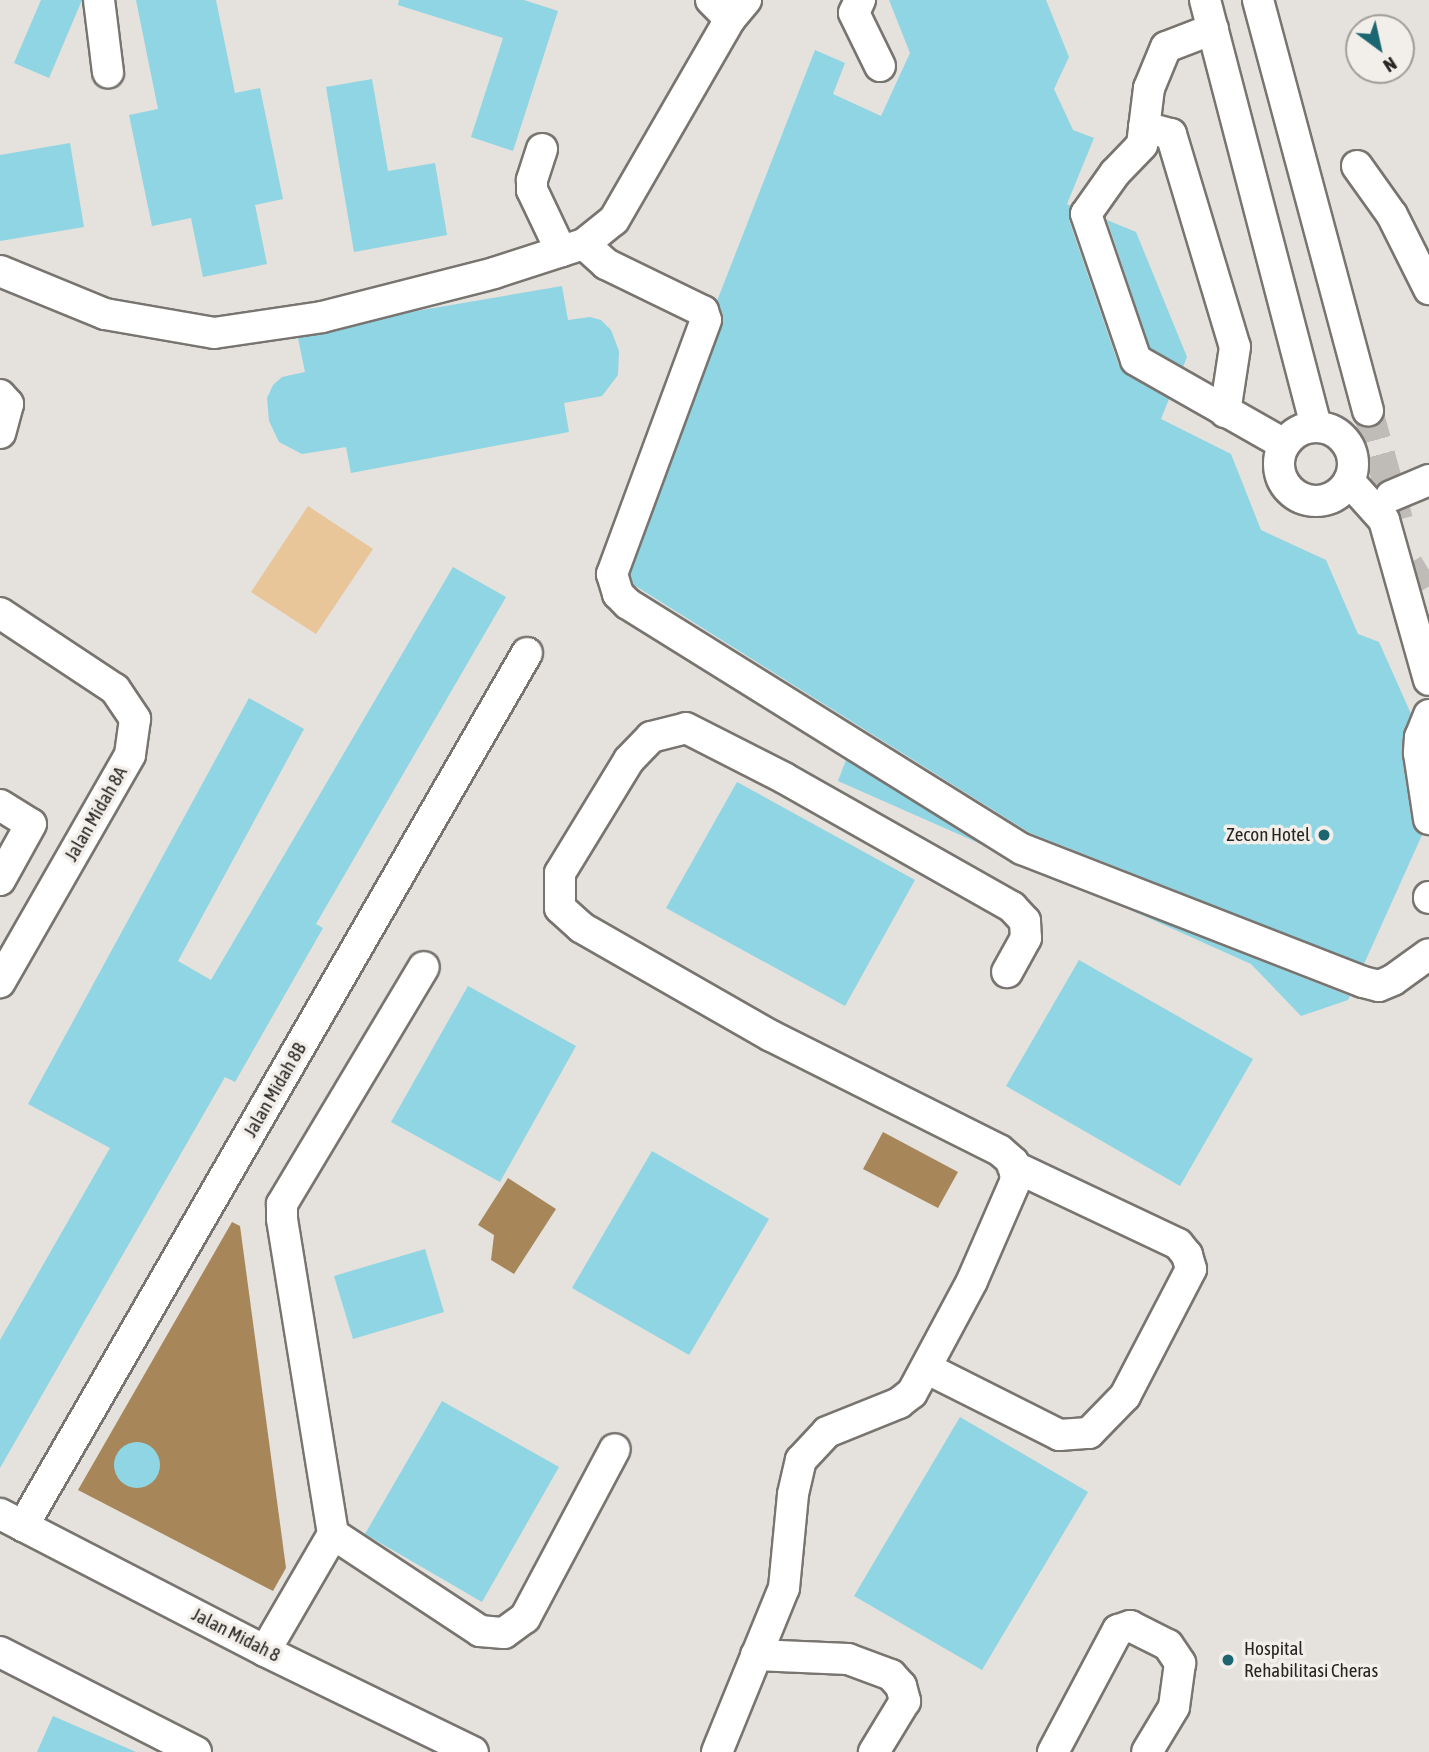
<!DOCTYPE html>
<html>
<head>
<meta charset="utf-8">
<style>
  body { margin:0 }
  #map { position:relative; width:1429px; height:1752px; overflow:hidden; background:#e5e1dc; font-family:"Asap Condensed",sans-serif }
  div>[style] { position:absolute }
  .green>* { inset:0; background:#e8c699 }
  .water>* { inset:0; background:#a7875a }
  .building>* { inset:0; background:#8fd5e3 }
  .round { border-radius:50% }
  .minor-tunnel>* { height:30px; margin-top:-15px; transform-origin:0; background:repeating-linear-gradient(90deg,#bfbbb7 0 30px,transparent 0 45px) }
  .roads { filter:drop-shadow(2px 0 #787570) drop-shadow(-2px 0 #787570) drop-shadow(0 2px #787570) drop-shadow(0 -2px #787570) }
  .minor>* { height:30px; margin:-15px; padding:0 15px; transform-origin:15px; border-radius:15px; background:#fff }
  .minor>.ring { margin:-15px; padding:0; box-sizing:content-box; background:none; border:30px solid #fff; border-radius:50% }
  .dots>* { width:19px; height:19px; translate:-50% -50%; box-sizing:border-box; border:4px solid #f2eee9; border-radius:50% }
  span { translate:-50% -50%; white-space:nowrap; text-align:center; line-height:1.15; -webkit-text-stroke:7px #f2eee9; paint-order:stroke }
  .street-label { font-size:19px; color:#262523 }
  .poi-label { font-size:19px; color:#262523 }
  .right { translate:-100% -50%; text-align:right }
  .left { translate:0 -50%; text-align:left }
  .north { position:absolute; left:1345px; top:14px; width:70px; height:70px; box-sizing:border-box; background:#f2eee9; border:2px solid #a09e9a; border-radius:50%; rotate:147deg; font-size:19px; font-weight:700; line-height:28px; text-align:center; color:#262523 }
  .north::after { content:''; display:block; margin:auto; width:24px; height:32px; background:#1c6672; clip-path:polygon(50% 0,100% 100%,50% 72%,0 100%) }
</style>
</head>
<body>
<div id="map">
  <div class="green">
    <div style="clip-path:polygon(308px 506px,373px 549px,316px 634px,251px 592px)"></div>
  </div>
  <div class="water">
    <div style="clip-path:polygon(883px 1132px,958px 1172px,938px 1208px,863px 1169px)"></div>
    <div style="clip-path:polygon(508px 1178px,556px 1209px,514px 1274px,491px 1260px,494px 1235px,478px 1225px)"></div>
    <div style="clip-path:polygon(232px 1222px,240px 1226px,286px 1568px,273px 1591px,78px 1490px)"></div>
  </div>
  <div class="building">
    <div style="clip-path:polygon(41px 0,82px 0,49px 78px,14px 63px)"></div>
    <div style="clip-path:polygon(136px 0,216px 0,235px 93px,260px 88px,283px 199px,255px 205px,267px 264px,203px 277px,191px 218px,152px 226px,129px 115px,158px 109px)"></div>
    <div style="clip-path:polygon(399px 0,524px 0,558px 11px,513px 151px,471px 137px,503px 38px,398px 5px)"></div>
    <div style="clip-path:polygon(889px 0,1046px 0,1069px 57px,1054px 89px,1073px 130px,1094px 138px,1067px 204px,1071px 206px,1069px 220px,1119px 366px,1127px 375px,1169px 399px,1161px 419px,1231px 454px,1261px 530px,1326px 560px,1358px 634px,1379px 642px,1411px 714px,1403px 735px,1402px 755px,1412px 822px,1422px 835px,1364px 964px,1030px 833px,634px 585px,630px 575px,722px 326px,723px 314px,717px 301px,815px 50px,845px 63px,833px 94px,881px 116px,910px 53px)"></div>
    <div style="clip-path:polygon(372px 79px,388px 171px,435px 163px,447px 235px,354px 252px,326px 87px)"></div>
    <div style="clip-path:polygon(70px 143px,84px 227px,0 241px,0 155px)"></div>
    <div style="clip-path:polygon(1107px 220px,1136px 232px,1187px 357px,1183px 367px,1150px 348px)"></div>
    <div style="clip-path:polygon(562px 286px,568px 320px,590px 317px,601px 320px,611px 330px,619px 351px,618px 375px,602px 396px,564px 403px,569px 432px,351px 473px,346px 447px,302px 454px,279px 442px,269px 421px,267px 398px,273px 385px,282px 377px,305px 372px,298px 338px,416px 311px)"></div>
    <div style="clip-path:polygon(453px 567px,506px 597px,316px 924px,323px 928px,235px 1082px,225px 1077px,0 1468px,0 1340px,110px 1148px,28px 1104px,249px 698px,304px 729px,178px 961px,211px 980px)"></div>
    <div style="clip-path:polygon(846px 760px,983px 845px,838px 781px)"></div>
    <div style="clip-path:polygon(737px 782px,915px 880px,845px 1006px,666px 908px)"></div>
    <div style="clip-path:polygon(1124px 907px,1350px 996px,1348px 1000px,1301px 1016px,1251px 964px)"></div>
    <div style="clip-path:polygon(1079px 960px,1253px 1059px,1180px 1186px,1006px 1086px)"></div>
    <div style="clip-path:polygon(468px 986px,576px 1046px,500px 1182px,391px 1122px)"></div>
    <div style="clip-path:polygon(652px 1151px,769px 1219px,689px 1355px,572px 1288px)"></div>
    <div style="clip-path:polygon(425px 1249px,444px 1312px,353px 1339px,334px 1276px)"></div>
    <div style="clip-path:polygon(442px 1401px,559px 1467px,482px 1602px,365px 1534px)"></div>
    <div style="clip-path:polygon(960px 1417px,1088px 1492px,982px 1670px,854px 1596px)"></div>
    <div class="round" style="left:114px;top:1442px;width:46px;height:46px"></div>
    <div style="clip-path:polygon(53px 1716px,136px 1752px,37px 1752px)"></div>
  </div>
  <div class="minor-tunnel">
    <div style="left:1368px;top:411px;width:113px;rotate:74.6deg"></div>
    <div style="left:1414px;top:578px;width:17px;rotate:-31deg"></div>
  </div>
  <div class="roads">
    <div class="minor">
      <div style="left:99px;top:0;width:73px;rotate:82.9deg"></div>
      <div style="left:711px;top:0;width:27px;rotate:45deg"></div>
      <div style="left:730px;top:19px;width:25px;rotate:-50deg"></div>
      <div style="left:860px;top:0;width:14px;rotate:115deg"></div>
      <div style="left:854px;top:13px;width:59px;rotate:63.9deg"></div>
      <div style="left:1205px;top:0;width:440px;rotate:75.4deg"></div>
      <div style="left:1258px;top:0;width:425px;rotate:75deg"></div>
      <div style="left:1213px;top:29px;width:50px;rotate:159deg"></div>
      <div style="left:1166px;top:47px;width:44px;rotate:112.5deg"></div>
      <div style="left:1149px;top:88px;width:57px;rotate:97deg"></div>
      <div style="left:1142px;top:145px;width:39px;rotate:134deg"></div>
      <div style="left:1115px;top:173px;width:50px;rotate:125.3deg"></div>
      <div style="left:1086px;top:214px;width:154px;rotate:71.1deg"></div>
      <div style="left:1136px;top:360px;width:170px;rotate:29.6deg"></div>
      <div style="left:1144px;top:127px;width:28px;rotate:15deg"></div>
      <div style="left:1171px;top:134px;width:222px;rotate:73.3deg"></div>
      <div style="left:1235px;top:347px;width:66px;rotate:98.7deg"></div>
      <div style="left:542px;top:149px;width:33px;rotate:108deg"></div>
      <div style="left:532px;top:180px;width:10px;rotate:90deg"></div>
      <div style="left:532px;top:190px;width:68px;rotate:64.6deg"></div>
      <div style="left:1357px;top:166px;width:60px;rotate:54.5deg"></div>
      <div style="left:1392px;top:215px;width:83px;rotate:63.4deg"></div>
      <div style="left:584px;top:244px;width:30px;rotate:42deg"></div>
      <div style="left:606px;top:264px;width:108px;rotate:25.9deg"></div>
      <div style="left:703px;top:311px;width:9px;rotate:72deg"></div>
      <div style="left:706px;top:320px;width:271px;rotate:110.3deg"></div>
      <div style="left:612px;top:574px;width:21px;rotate:73deg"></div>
      <div style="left:618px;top:594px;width:14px;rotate:45deg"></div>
      <div style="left:628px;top:604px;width:464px;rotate:31.9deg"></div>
      <div style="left:1022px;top:849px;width:366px;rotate:21.3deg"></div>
      <div style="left:1363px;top:982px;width:16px;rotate:14deg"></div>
      <div style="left:1379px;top:986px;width:15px;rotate:-23deg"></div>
      <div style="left:1393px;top:980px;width:44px;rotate:-35.8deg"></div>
      <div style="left:0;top:271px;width:113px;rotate:22.3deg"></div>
      <div style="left:105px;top:314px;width:111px;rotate:9.9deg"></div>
      <div style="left:214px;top:333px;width:109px;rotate:-8.4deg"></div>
      <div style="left:322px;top:317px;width:178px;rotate:-14.3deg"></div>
      <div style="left:494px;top:273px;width:95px;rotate:-17.9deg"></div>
      <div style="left:584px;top:244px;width:38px;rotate:-39deg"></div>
      <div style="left:614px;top:220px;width:232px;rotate:-60deg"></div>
      <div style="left:0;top:395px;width:12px;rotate:48deg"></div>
      <div style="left:8px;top:404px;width:30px;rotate:105deg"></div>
      <div class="ring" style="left:1279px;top:427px;width:44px;height:44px"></div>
      <div style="left:1349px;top:481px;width:52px;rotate:48.1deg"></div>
      <div style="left:1384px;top:520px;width:166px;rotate:74.3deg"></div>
      <div style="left:1391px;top:496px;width:41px;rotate:-22.8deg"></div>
      <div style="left:0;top:613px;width:138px;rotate:33.5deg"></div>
      <div style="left:115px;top:689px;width:36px;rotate:56deg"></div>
      <div style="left:135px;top:719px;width:36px;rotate:98deg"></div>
      <div style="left:130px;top:755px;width:262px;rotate:119.8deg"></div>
      <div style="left:1429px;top:715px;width:24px;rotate:112deg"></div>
      <div style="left:1420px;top:737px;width:16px;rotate:94deg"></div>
      <div style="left:1419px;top:753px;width:67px;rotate:81.4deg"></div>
      <div style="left:0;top:805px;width:36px;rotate:32deg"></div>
      <div style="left:31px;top:824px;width:64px;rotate:119deg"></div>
      <div style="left:1429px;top:897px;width:1px;rotate:90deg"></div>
      <div style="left:926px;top:1368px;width:149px;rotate:26.7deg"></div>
      <div style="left:1059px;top:1435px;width:30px;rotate:-4deg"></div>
      <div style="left:1089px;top:1433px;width:52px;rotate:-45.8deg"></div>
      <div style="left:1125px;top:1396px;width:143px;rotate:-62.5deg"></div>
      <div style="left:1191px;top:1269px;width:15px;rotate:-106deg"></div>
      <div style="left:1187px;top:1255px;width:14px;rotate:-129deg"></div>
      <div style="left:1178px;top:1244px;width:183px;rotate:-154.7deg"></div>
      <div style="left:0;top:1514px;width:298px;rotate:27.3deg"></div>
      <div style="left:265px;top:1651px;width:231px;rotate:25.9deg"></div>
      <div style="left:23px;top:1526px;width:1008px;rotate:-60deg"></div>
      <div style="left:333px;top:1534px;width:176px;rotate:33.4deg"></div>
      <div style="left:480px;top:1631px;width:24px;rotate:5deg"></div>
      <div style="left:504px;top:1633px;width:26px;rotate:-36deg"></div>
      <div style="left:525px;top:1618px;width:191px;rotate:-62deg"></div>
      <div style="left:265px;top:1651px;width:135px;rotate:-59.8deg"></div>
      <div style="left:333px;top:1534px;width:319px;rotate:-99.2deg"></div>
      <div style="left:282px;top:1219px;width:15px;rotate:-90deg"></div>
      <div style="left:282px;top:1204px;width:276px;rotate:-59.1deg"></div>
      <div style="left:0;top:1652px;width:220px;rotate:27deg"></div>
      <div style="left:756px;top:1655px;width:92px;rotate:2.5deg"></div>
      <div style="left:848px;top:1659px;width:46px;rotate:20.4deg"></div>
      <div style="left:891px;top:1675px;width:15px;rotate:48deg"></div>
      <div style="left:901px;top:1686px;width:16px;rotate:75deg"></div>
      <div style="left:905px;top:1701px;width:60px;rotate:121.3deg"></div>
      <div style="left:717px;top:1752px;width:177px;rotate:-67.8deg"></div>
      <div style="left:784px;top:1588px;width:94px;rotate:-84.5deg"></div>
      <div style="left:793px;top:1494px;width:35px;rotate:-77deg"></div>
      <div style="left:801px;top:1460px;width:38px;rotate:-47deg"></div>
      <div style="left:827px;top:1432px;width:78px;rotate:-21.9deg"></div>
      <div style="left:899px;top:1403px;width:16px;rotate:-38deg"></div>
      <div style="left:912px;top:1393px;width:127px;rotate:-61.8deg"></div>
      <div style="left:972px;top:1281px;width:110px;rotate:-66.5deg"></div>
      <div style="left:1016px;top:1180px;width:18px;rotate:-99deg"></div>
      <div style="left:1013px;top:1162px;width:18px;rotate:-139deg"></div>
      <div style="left:999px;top:1150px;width:255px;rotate:-153.4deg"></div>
      <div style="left:771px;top:1036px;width:219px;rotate:-150.2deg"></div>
      <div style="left:581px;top:927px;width:28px;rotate:-138deg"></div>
      <div style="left:560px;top:908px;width:35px;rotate:-90deg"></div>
      <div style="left:560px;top:873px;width:132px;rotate:-58.6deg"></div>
      <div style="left:629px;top:760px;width:32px;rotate:-46deg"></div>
      <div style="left:651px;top:737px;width:36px;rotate:-14deg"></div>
      <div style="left:686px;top:728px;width:110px;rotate:27deg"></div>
      <div style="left:784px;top:778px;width:262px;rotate:29.5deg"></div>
      <div style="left:1012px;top:907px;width:19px;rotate:47deg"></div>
      <div style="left:1025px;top:921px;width:17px;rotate:87deg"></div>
      <div style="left:1026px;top:938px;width:39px;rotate:119deg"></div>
      <div style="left:1053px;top:1752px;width:138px;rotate:-62deg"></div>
      <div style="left:1118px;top:1630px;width:13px;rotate:-18deg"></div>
      <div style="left:1130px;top:1626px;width:42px;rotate:26.6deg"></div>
      <div style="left:1168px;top:1645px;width:22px;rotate:56deg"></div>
      <div style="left:1180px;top:1663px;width:44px;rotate:97.8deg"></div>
      <div style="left:1174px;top:1707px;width:52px;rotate:121deg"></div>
    </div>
  </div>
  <div class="dots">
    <div style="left:1324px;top:835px;background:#1c6672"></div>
    <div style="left:1228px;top:1660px;background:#1c6672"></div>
  </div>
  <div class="street-label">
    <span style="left:96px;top:814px;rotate:-60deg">Jalan Midah 8A</span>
    <span style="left:275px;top:1090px;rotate:-60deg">Jalan Midah 8B</span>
    <span style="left:236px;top:1635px;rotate:27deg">Jalan Midah 8</span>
  </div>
  <div class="poi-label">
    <span class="right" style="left:1310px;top:835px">Zecon Hotel</span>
    <span class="left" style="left:1244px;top:1660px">Hospital<br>Rehabilitasi Cheras</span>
  </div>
  <div class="north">N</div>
</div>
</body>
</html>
